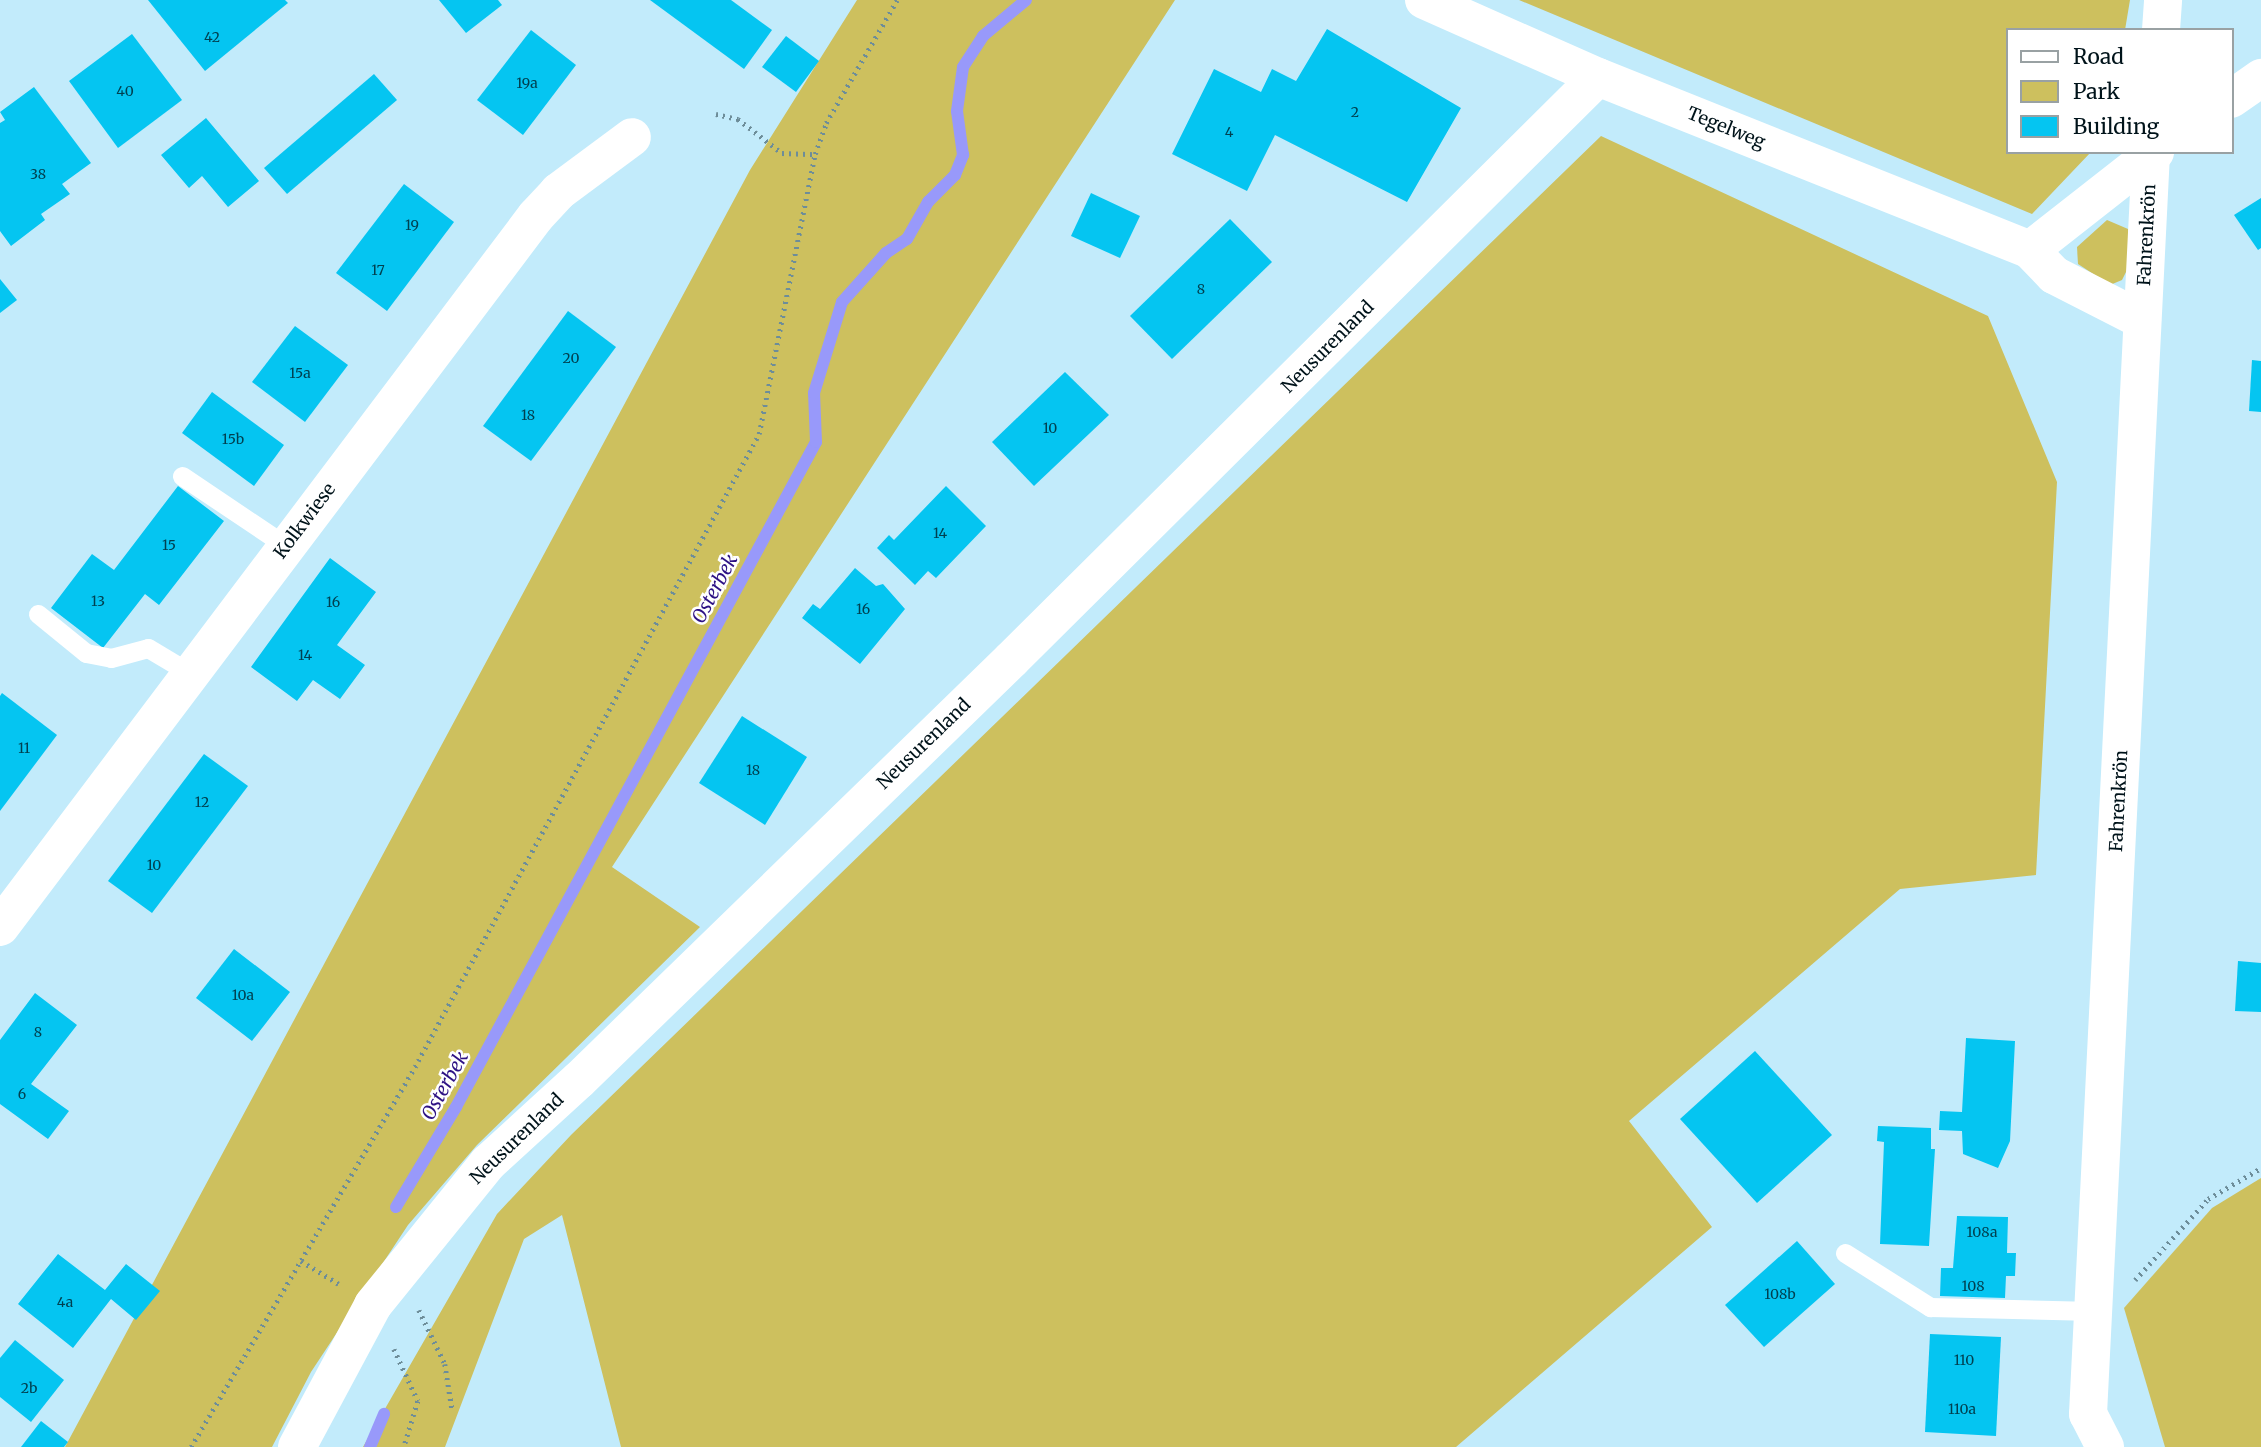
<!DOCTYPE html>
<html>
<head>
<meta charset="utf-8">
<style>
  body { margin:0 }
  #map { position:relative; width:2261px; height:1447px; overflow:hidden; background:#c2ebfb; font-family:Merriweather,serif }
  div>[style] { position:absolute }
  .green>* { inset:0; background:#cdc05e }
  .stream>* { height:12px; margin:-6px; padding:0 6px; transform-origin:6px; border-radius:6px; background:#9899fa }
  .building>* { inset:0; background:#05c5f1 }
  .path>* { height:4.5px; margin-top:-2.25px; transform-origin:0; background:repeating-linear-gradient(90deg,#6d8d99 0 2px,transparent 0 7px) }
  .service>* { height:19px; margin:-9.5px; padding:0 9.5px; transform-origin:9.5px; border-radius:9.5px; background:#fff }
  .minor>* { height:38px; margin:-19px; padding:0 19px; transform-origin:19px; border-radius:19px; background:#fff }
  span { translate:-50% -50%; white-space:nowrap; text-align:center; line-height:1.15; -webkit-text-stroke:5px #fff; paint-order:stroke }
  .number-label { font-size:14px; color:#014050 }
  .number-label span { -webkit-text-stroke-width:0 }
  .street-label { font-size:18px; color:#00131a }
  .water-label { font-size:19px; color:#2e1284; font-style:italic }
  .legend { position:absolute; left:2006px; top:28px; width:228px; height:126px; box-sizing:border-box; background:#fff; border:2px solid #99a1a3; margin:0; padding:9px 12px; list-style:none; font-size:21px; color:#00131a }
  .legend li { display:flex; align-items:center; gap:14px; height:35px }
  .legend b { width:35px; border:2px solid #99a1a3 }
</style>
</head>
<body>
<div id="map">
  <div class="green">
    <div style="clip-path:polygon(857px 0,1175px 0,612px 867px,700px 927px,477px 1145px,408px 1225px,311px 1372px,272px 1447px,65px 1447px,750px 170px)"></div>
    <div style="clip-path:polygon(1519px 0,2130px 0,2125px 30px,2007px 30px,2007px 152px,2091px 152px,2032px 214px)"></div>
    <div style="clip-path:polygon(1601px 136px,1988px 316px,2057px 482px,2036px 875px,1900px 889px,1629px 1121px,1712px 1227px,1456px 1447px,621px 1447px,562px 1215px,524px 1239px,445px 1447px,363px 1447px,497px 1214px,571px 1135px)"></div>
    <div style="clip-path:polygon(2107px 220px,2128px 229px,2129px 266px,2122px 280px,2110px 285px,2078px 264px,2077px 247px)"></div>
    <div style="clip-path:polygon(2261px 1178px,2261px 1447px,2165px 1447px,2124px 1308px,2212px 1208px)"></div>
  </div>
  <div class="stream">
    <div style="left:396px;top:1207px;width:117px;rotate:-59deg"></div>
    <div style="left:456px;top:1107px;width:756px;rotate:-61.57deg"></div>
    <div style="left:816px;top:442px;width:49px;rotate:-92.3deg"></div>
    <div style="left:814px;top:393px;width:95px;rotate:-72.9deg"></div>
    <div style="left:842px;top:302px;width:66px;rotate:-48.1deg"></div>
    <div style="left:886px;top:253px;width:25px;rotate:-34deg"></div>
    <div style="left:907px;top:239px;width:43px;rotate:-60.4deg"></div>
    <div style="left:928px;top:202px;width:38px;rotate:-45deg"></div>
    <div style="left:955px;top:175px;width:22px;rotate:-68deg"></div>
    <div style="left:963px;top:155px;width:44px;rotate:-97.8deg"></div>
    <div style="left:957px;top:111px;width:44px;rotate:-82.2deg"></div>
    <div style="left:963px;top:67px;width:37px;rotate:-57deg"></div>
    <div style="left:983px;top:36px;width:56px;rotate:-39.9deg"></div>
    <div style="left:370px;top:1447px;width:36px;rotate:-67deg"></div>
  </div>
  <div class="building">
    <div style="clip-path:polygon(148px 0,285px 0,288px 3px,205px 71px)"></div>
    <div style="clip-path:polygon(439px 0,498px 0,502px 5px,466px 33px)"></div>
    <div style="clip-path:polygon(650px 0,731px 0,772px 30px,744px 69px)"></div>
    <div style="clip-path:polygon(1327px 29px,1461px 108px,1407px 202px,1275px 135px,1247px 191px,1172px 154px,1214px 69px,1261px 92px,1272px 69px,1296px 81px)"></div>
    <div style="clip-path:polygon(531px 30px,576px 65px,523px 135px,477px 100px)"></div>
    <div style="clip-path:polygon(132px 34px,182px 100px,118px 148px,69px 81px)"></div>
    <div style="clip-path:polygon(786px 36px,819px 61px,796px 92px,762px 67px)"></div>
    <div style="clip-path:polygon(374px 74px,397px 100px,287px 194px,264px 168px)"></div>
    <div style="clip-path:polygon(34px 87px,91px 163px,62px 184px,70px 194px,41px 214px,45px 220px,11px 246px,0 231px,0 123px,5px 120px,0 112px)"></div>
    <div style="clip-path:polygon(206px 118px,259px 181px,228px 207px,202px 176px,189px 188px,161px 155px)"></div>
    <div style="clip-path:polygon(404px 184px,454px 222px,387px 311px,336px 273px)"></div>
    <div style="clip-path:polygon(1091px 193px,1140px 216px,1120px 258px,1071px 236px)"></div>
    <div style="clip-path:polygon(2261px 198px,2261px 248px,2258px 250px,2234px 215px)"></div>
    <div style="clip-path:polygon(1230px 219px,1272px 262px,1172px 359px,1130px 316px)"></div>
    <div style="clip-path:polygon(0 279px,17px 300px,0 313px)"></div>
    <div style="clip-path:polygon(568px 311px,616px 347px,531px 461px,483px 426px)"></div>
    <div style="clip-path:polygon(295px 326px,348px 365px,305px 422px,252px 382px)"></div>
    <div style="clip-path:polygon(2252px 360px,2261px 361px,2261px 412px,2249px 411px)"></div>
    <div style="clip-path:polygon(1065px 372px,1109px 415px,1034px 486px,992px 442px)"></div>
    <div style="clip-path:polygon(212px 392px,284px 445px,254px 486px,182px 433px)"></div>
    <div style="clip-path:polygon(178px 486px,224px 521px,159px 605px,145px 594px,103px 648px,51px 608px,92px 554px,114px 570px)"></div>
    <div style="clip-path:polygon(946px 486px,986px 526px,936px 578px,928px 571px,915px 585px,877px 548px,889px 535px,894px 540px)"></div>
    <div style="clip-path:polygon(330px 558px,376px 592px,337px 645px,365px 665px,340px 699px,313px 680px,297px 701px,251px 667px)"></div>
    <div style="clip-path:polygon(855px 568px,876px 586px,883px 584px,905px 609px,860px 664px,802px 618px,813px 604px,820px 609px)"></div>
    <div style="clip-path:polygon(2px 693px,57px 735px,0 811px,0 696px)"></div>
    <div style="clip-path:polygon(742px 716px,807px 757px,765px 825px,699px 783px)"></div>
    <div style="clip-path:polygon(204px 754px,248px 786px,152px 913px,108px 881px)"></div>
    <div style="clip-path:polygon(234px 949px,290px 992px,252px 1041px,196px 998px)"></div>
    <div style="clip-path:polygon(2238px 961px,2261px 963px,2261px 1012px,2235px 1011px)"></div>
    <div style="clip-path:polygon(35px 993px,77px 1025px,31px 1084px,69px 1111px,48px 1139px,0 1104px,0 1040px)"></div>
    <div style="clip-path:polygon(1966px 1038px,2015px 1041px,2010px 1141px,1998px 1168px,1963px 1154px,1962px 1131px,1939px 1130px,1940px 1111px,1962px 1112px)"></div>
    <div style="clip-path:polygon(1755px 1051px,1832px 1135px,1757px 1203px,1680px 1119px)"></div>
    <div style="clip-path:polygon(1878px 1126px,1931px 1128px,1931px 1149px,1935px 1149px,1929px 1246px,1880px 1244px,1884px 1142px,1877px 1141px)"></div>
    <div style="clip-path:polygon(1957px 1216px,2008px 1217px,2007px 1253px,2016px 1253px,2015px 1276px,2006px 1276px,2005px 1298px,1940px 1296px,1941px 1268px,1953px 1268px)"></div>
    <div style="clip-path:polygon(1797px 1241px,1835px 1284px,1764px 1347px,1725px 1305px)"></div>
    <div style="clip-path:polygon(58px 1254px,105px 1290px,126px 1264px,160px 1291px,136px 1320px,111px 1299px,73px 1348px,18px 1304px)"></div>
    <div style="clip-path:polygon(1930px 1334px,2001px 1337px,1996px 1436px,1925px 1432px)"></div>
    <div style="clip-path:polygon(15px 1340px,64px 1380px,31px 1422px,0 1397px,0 1358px)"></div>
    <div style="clip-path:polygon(41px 1421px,68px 1442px,64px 1447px,21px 1447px)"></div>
  </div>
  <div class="path">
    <div style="left:716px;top:114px;width:23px;rotate:13deg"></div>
    <div style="left:738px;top:119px;width:56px;rotate:37.7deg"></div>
    <div style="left:782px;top:153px;width:33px;rotate:2deg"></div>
    <div style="left:301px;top:1261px;width:44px;rotate:31.2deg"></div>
    <div style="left:2135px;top:1280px;width:109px;rotate:-48deg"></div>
    <div style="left:2208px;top:1199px;width:61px;rotate:-30.3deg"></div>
    <div style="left:419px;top:1310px;width:60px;rotate:64.3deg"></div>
    <div style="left:445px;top:1364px;width:45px;rotate:81deg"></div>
    <div style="left:394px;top:1349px;width:57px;rotate:65.2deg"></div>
    <div style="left:418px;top:1401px;width:48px;rotate:106.9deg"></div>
    <div style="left:191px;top:1447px;width:448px;rotate:-59.5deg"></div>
    <div style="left:418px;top:1061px;width:714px;rotate:-61.46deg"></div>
    <div style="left:759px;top:434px;width:286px;rotate:-78.7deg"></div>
    <div style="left:815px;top:154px;width:33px;rotate:-70deg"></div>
    <div style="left:826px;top:123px;width:142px;rotate:-60deg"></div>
  </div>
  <div class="service">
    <div style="left:182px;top:476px;width:125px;rotate:33.9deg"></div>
    <div style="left:38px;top:614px;width:62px;rotate:39.1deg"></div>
    <div style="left:86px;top:653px;width:25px;rotate:11deg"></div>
    <div style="left:111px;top:658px;width:38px;rotate:-15deg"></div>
    <div style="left:148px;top:648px;width:49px;rotate:30.8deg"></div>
    <div style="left:1845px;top:1253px;width:101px;rotate:32.4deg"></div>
    <div style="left:1930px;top:1307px;width:164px;rotate:1.4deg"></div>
  </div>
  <div class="minor">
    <div style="left:1424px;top:0;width:190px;rotate:23.9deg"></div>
    <div style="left:1598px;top:77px;width:465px;rotate:21.8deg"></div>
    <div style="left:2030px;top:250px;width:159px;rotate:-38.1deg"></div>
    <div style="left:2161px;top:30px;width:30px;rotate:-86deg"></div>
    <div style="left:2231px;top:99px;width:37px;rotate:-35deg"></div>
    <div style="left:2030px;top:250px;width:35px;rotate:46deg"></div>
    <div style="left:2054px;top:275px;width:99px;rotate:27.1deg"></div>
    <div style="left:0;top:927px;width:890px;rotate:-52.99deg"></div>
    <div style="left:536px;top:216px;width:33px;rotate:-47deg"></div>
    <div style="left:558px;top:192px;width:92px;rotate:-36.6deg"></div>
    <div style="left:297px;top:1447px;width:161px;rotate:-61.8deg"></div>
    <div style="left:373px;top:1305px;width:183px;rotate:-51deg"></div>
    <div style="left:488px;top:1163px;width:123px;rotate:-42.4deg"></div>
    <div style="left:579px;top:1080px;width:603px;rotate:-44.19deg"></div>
    <div style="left:1011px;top:660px;width:827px;rotate:-44.8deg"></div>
    <div style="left:2105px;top:1447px;width:37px;rotate:-117deg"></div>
    <div style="left:2088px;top:1414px;width:1264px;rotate:-87.14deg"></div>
  </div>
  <div class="number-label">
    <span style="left:212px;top:37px">42</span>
    <span style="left:527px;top:83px">19a</span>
    <span style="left:125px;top:91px">40</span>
    <span style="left:1355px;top:112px">2</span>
    <span style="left:1229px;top:132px">4</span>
    <span style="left:38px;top:174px">38</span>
    <span style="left:412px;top:225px">19</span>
    <span style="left:378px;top:270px">17</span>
    <span style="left:1201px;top:289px">8</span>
    <span style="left:571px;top:358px">20</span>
    <span style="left:300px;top:373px">15a</span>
    <span style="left:528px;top:415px">18</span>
    <span style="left:1050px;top:428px">10</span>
    <span style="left:233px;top:439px">15b</span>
    <span style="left:940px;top:533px">14</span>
    <span style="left:169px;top:545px">15</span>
    <span style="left:98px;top:601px">13</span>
    <span style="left:333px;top:602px">16</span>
    <span style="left:863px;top:609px">16</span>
    <span style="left:305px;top:655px">14</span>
    <span style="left:24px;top:748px">11</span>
    <span style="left:753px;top:770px">18</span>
    <span style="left:202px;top:802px">12</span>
    <span style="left:154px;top:865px">10</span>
    <span style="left:243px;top:995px">10a</span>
    <span style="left:38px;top:1032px">8</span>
    <span style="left:22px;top:1094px">6</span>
    <span style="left:1982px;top:1232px">108a</span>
    <span style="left:1973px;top:1286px">108</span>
    <span style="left:1780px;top:1294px">108b</span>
    <span style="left:65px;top:1302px">4a</span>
    <span style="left:1964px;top:1360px">110</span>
    <span style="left:29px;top:1388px">2b</span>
    <span style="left:1962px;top:1409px">110a</span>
  </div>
  <div class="street-label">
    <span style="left:1726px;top:128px;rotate:22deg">Tegelweg</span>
    <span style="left:2147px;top:235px;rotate:-87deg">Fahrenkrön</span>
    <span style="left:1328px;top:347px;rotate:-45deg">Neusurenland</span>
    <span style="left:305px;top:521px;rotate:-53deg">Kolkwiese</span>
    <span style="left:924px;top:744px;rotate:-44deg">Neusurenland</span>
    <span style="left:2119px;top:801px;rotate:-87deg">Fahrenkrön</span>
    <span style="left:517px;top:1139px;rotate:-44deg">Neusurenland</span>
  </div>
  <div class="water-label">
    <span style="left:715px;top:589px;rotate:-62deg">Osterbek</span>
    <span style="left:445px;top:1086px;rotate:-61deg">Osterbek</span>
  </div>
  <ul class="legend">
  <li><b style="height:9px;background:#fff"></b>Road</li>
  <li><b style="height:19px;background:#cdc05e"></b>Park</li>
  <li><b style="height:19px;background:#05c5f1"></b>Building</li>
  </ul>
</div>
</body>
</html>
